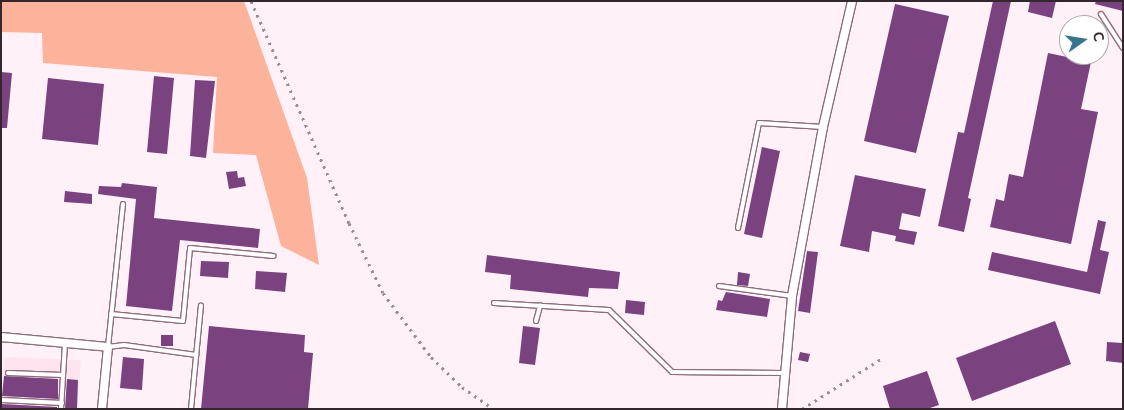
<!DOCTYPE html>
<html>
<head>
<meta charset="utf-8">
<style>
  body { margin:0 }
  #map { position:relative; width:1124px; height:410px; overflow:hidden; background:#fff1f7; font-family:"Nunito Sans",sans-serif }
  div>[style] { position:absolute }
  .built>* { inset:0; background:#ffe4f0 }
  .forest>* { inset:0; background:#fcb29b }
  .building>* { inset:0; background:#7b4280 }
  .roads { filter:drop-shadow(1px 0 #8c6d7c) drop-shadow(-1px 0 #8c6d7c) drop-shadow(0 1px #8c6d7c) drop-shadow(0 -1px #8c6d7c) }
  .service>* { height:4px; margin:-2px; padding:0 2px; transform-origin:2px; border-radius:2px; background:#fff }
  .minor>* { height:8px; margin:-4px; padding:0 4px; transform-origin:4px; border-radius:4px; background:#fff }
  .rail>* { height:3px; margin-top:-1.5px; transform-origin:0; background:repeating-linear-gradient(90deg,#9a8d93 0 2.5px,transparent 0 7.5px) }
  span { translate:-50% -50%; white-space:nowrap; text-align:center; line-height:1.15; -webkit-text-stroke:5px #fff; paint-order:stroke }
  .frame { position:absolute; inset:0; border:2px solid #33262c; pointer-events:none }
  .north { position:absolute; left:1059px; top:15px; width:50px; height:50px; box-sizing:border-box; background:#fff; border:1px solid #ada8ab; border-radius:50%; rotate:77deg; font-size:14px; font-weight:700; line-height:20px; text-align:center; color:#33262c }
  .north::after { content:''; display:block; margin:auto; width:18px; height:22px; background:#37738a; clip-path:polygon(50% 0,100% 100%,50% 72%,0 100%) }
</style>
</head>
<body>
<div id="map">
  <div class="built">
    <div style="clip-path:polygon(4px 357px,81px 360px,77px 409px,1px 409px)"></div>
  </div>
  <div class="forest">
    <div style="clip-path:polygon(1px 1px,244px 1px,307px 178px,319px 265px,281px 246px,256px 155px,213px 153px,217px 77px,43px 63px,42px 33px,1px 32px)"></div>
  </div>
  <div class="building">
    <div style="clip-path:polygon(993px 1px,1011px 1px,968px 198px,971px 199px,964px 232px,938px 226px,958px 132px,964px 133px)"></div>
    <div style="clip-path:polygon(1030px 1px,1056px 1px,1052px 18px,1028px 12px)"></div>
    <div style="clip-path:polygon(1096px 1px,1123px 1px,1123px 11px,1095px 4px)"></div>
    <div style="clip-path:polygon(895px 4px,949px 16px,916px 153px,864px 141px)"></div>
    <div style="clip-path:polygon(1048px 53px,1091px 62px,1081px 109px,1098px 112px,1071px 244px,990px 227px,996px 199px,1004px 201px,1009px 174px,1023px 177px)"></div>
    <div style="clip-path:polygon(1px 72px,12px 73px,7px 128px,1px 128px)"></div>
    <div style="clip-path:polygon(154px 76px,174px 78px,167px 154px,147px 152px)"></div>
    <div style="clip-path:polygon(48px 78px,104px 84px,98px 145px,42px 139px)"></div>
    <div style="clip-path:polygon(195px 80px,215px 81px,206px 158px,190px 156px)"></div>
    <div style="clip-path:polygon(762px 147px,780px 151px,762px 238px,744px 234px)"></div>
    <div style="clip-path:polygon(237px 171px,238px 178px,244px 177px,246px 186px,229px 189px,226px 172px)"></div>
    <div style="clip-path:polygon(855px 175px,926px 189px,920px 217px,902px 213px,899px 229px,917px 232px,914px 245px,895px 241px,896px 236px,872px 231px,869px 252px,840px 246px)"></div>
    <div style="clip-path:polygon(122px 183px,157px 187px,154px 218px,260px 229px,258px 248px,180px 240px,172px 311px,126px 306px,136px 199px,98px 194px,99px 186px,121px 187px)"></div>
    <div style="clip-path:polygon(65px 191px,92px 194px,92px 204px,64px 202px)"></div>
    <div style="clip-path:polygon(1098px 220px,1106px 222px,1100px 250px,1109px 252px,1100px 294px,988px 270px,992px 252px,1087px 272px)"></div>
    <div style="clip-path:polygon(807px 251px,818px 252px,810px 313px,798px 311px)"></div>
    <div style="clip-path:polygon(487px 255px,620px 272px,618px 289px,589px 288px,588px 297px,510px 289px,511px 275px,485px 272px)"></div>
    <div style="clip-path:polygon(201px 261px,229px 262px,228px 278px,200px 276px)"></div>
    <div style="clip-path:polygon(256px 271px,287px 273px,285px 292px,255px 289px)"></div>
    <div style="clip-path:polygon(738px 272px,750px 274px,748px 286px,737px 285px)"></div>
    <div style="clip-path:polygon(726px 292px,770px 299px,767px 317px,716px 310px,718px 300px,722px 301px)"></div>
    <div style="clip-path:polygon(626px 300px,645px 302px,644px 315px,625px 313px)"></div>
    <div style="clip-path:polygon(1055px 321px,1071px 364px,972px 401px,956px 358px)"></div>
    <div style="clip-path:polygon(209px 326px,305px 335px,304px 352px,313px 353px,308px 409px,201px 409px)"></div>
    <div style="clip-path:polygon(523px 326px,540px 328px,535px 365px,519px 363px)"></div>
    <div style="clip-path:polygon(161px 335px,173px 335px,173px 346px,161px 346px)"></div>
    <div style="clip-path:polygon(1107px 342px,1123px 343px,1123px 363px,1106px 361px)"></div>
    <div style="clip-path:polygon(800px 352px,810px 354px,808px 362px,798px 360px)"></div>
    <div style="clip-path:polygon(123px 357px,144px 359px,142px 390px,120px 388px)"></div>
    <div style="clip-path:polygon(927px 371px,939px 405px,927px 409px,890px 409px,883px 386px)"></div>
    <div style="clip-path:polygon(4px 376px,58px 379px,58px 399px,2px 396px)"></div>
    <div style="clip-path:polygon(67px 379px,78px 380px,77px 409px,65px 409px)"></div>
    <div style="clip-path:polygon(2px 404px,57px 407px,57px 409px,2px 409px)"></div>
  </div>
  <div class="roads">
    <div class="service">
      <div style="left:1101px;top:14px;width:40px;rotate:57.1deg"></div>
      <div style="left:123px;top:204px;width:144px;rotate:96deg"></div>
      <div style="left:108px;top:347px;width:16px;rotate:-7deg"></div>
      <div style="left:124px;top:345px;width:73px;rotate:7.9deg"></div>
      <div style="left:738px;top:228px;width:107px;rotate:-78.7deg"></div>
      <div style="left:759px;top:123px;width:64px;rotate:3.6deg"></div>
      <div style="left:719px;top:286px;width:74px;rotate:7.8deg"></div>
      <div style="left:494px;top:303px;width:115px;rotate:3.5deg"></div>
      <div style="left:609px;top:310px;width:88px;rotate:44.5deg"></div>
      <div style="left:672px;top:372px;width:110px;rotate:0.5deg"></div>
      <div style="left:111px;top:314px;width:72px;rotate:5.6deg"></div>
      <div style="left:183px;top:321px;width:73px;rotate:-84.5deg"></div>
      <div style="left:190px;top:248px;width:84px;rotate:5.4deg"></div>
      <div style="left:536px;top:321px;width:16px;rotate:-75deg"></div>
      <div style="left:8px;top:373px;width:55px;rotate:2.1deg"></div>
      <div style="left:2px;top:400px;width:60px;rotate:2.9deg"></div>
      <div style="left:61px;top:409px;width:66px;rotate:-86.5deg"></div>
      <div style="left:191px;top:409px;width:104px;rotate:-84.5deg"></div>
    </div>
    <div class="minor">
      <div style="left:1px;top:337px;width:107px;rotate:5.3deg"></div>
      <div style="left:108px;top:347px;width:62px;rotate:95.5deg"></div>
      <div style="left:782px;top:409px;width:113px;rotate:-84.9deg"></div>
      <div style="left:792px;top:296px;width:172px;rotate:-79.6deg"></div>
      <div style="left:823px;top:127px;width:129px;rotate:-77deg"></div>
    </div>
  </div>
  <div class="rail">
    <div style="left:251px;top:1px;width:243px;rotate:66.2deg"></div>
    <div style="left:349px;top:223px;width:78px;rotate:64.1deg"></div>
    <div style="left:383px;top:293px;width:80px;rotate:53.1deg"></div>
    <div style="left:431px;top:357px;width:43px;rotate:44.1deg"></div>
    <div style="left:462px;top:387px;width:38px;rotate:35deg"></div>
    <div style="left:802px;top:409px;width:97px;rotate:-32.4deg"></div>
  </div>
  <div class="frame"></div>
  <div class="north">С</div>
</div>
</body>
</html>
